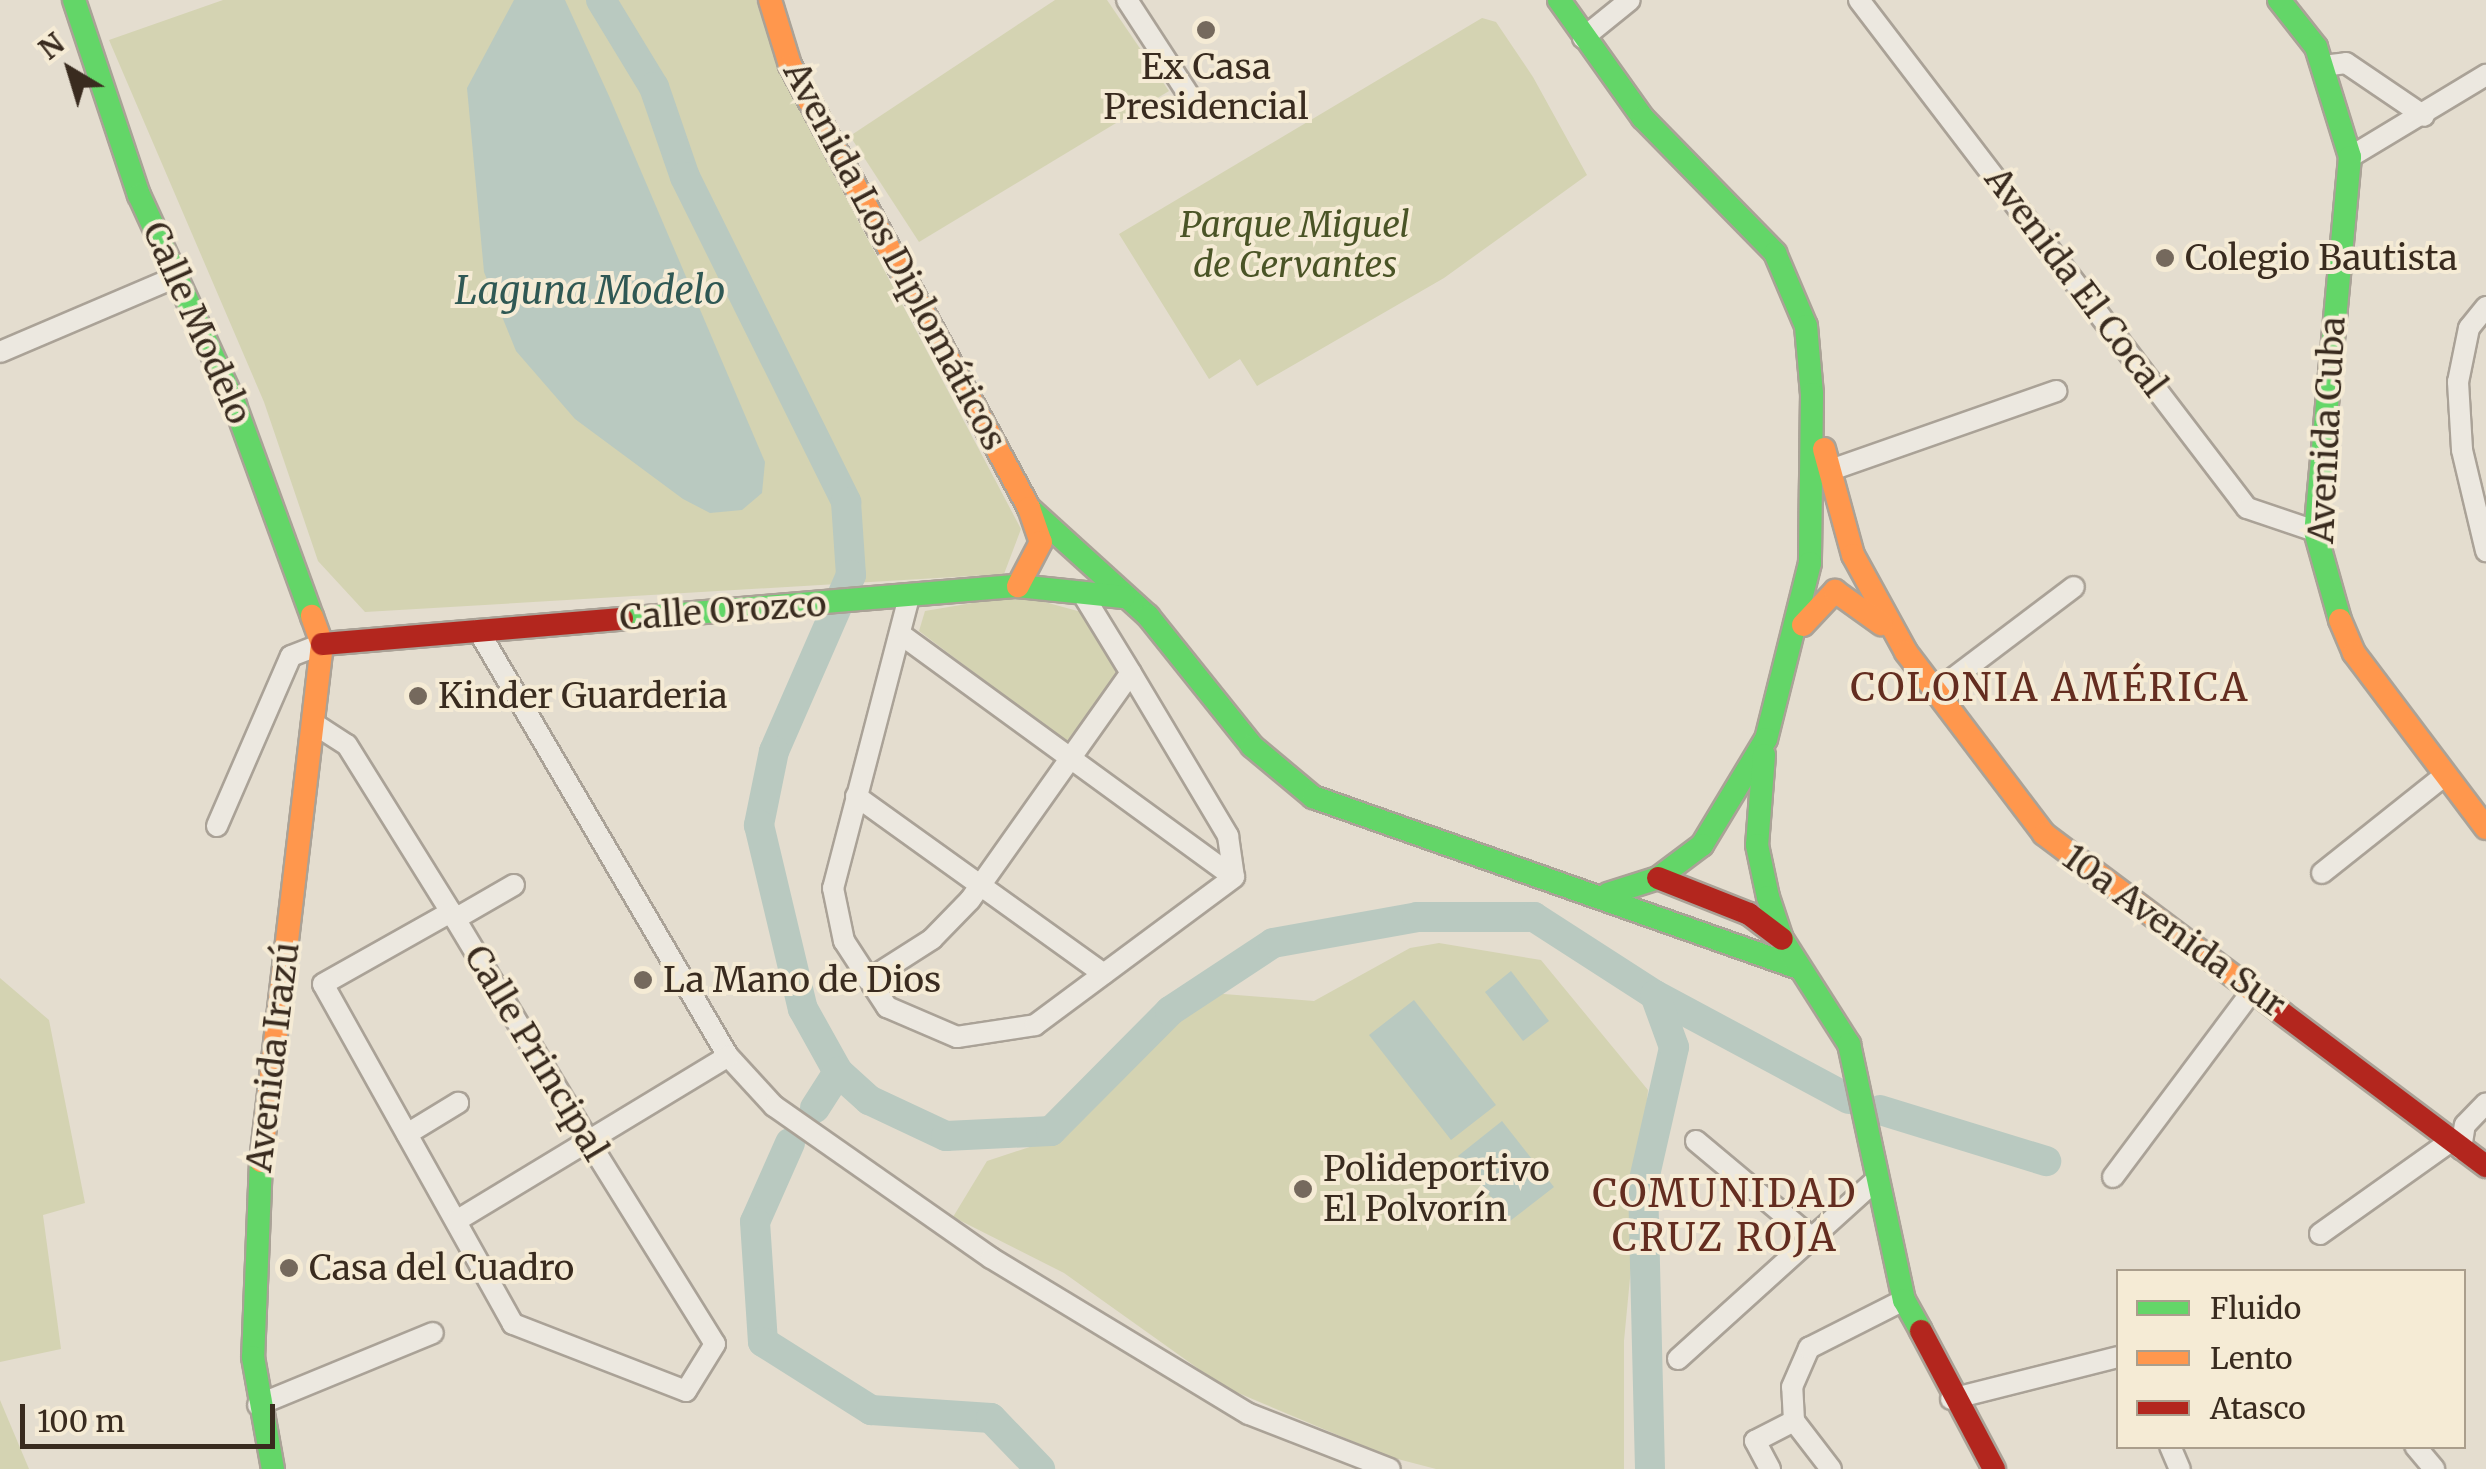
<!DOCTYPE html>
<html>
<head>
<meta charset="utf-8">
<style>
  body { margin:0 }
  #map { position:relative; width:2486px; height:1469px; overflow:hidden; background:#e4ddcf; font-family:Merriweather,serif }
  div>[style] { position:absolute }
  .green>* { inset:0; background:#d4d3b2 }
  .water>* { inset:0; background:#b9c9c0 }
  .river>* { height:30px; margin:-15px; padding:0 15px; transform-origin:15px; border-radius:15px; background:#b9c9c0 }
  .roads { filter:drop-shadow(2px 0 #aaa297) drop-shadow(-2px 0 #aaa297) drop-shadow(0 2px #aaa297) drop-shadow(0 -2px #aaa297) }
  .street>* { height:20px; margin:-10px; padding:0 10px; transform-origin:10px; border-radius:10px; background:#ece8e0 }
  .fast>* { height:22px; margin:-11px; padding:0 11px; transform-origin:11px; border-radius:11px; background:#63d668 }
  .slow>* { height:22px; margin:-11px; padding:0 11px; transform-origin:11px; border-radius:11px; background:#ff974d }
  .jam>* { height:22px; margin:-11px; padding:0 11px; transform-origin:11px; border-radius:11px; background:#b3261e }
  .dots>* { width:28px; height:28px; translate:-50% -50%; box-sizing:border-box; border:5px solid #f5ebd5; border-radius:50% }
  span { translate:-50% -50%; white-space:nowrap; text-align:center; line-height:1.15; -webkit-text-stroke:8px #f5ebd5; paint-order:stroke }
  .poi-label { font-size:35px; color:#392b1f }
  .left { translate:0 -50%; text-align:left }
  .park-label { font-size:35px; color:#4a5426; font-style:italic }
  .street-label { font-size:35px; color:#392b1f }
  .water-label { font-size:38px; color:#2f5854; font-style:italic }
  .neighbourhood-label { font-size:38px; color:#642d20; letter-spacing:2.5px }
  .legend { position:absolute; left:2116px; top:1269px; width:350px; height:180px; box-sizing:border-box; background:#f5ebd5; border:2px solid #aa9e8c; margin:0; padding:12px 18px; list-style:none; font-size:30px; color:#392b1f }
  .legend li { display:flex; align-items:center; gap:20px; height:50px }
  .legend b { width:50px; border:2px solid #aa9e8c }
  .north { position:absolute; left:20px; top:20px; width:100px; height:100px; -webkit-text-stroke:8px #f5ebd5; paint-order:stroke; rotate:322deg; font-size:28px; font-weight:700; line-height:40px; text-align:center; color:#392b1f }
  .north::after { content:''; display:block; margin:auto; width:35px; height:45px; background:#392b1f; clip-path:polygon(50% 0,100% 100%,50% 72%,0 100%) }
  .scale { position:absolute; left:20px; top:1404px; width:255px; height:45px; box-sizing:border-box; border:5px solid #392b1f; border-top:0; padding-left:12px; font-size:30px; line-height:35px; white-space:nowrap; color:#392b1f; -webkit-text-stroke:8px #f5ebd5; paint-order:stroke }
</style>
</head>
<body>
<div id="map">
  <div class="green">
    <div style="clip-path:polygon(223px 0,756px 0,779px 71px,1021px 529px,1004px 574px,365px 612px,318px 561px,264px 402px,109px 40px)"></div>
    <div style="clip-path:polygon(1055px 0,1107px 0,1169px 91px,919px 242px,850px 136px)"></div>
    <div style="clip-path:polygon(1482px 18px,1496px 22px,1533px 77px,1587px 175px,1444px 278px,1257px 386px,1240px 359px,1209px 379px,1119px 234px)"></div>
    <div style="clip-path:polygon(1019px 595px,1085px 613px,1120px 672px,1066px 742px,919px 631px,925px 611px)"></div>
    <div style="clip-path:polygon(1439px 943px,1541px 960px,1648px 1090px,1624px 1341px,1624px 1469px,1436px 1469px,1390px 1457px,1224px 1387px,1064px 1273px,953px 1217px,987px 1161px,1048px 1141px,1211px 993px,1314px 1001px,1410px 948px)"></div>
    <div style="clip-path:polygon(0 978px,49px 1020px,85px 1203px,43px 1215px,61px 1349px,0 1362px)"></div>
    <div style="clip-path:polygon(0 1400px,29px 1469px,0 1469px)"></div>
  </div>
  <div class="water">
    <div style="clip-path:polygon(514px 0,565px 0,609px 96px,765px 462px,762px 493px,742px 510px,710px 513px,683px 499px,575px 419px,516px 351px,484px 272px,467px 88px)"></div>
    <div style="clip-path:polygon(1511px 971px,1549px 1021px,1523px 1041px,1485px 992px)"></div>
    <div style="clip-path:polygon(1414px 1000px,1496px 1105px,1451px 1140px,1369px 1035px)"></div>
    <div style="clip-path:polygon(1502px 1121px,1554px 1187px,1510px 1221px,1458px 1156px)"></div>
  </div>
  <div class="river">
    <div style="left:601px;top:0;width:102px;rotate:58.7deg"></div>
    <div style="left:654px;top:87px;width:95px;rotate:71deg"></div>
    <div style="left:685px;top:177px;width:363px;rotate:63.6deg"></div>
    <div style="left:846px;top:502px;width:73px;rotate:86.1deg"></div>
    <div style="left:851px;top:575px;width:192px;rotate:113.6deg"></div>
    <div style="left:774px;top:751px;width:76px;rotate:101.5deg"></div>
    <div style="left:759px;top:825px;width:189px;rotate:76.6deg"></div>
    <div style="left:803px;top:1009px;width:72px;rotate:60.9deg"></div>
    <div style="left:838px;top:1072px;width:42px;rotate:42.1deg"></div>
    <div style="left:869px;top:1100px;width:85px;rotate:25.1deg"></div>
    <div style="left:946px;top:1136px;width:105px;rotate:-2.7deg"></div>
    <div style="left:1051px;top:1131px;width:169px;rotate:-45.2deg"></div>
    <div style="left:1170px;top:1011px;width:123px;rotate:-33.4deg"></div>
    <div style="left:1273px;top:943px;width:146px;rotate:-10.2deg"></div>
    <div style="left:1417px;top:917px;width:117px"></div>
    <div style="left:1534px;top:917px;width:144px;rotate:32.8deg"></div>
    <div style="left:1655px;top:995px;width:220px;rotate:28.2deg"></div>
    <div style="left:815px;top:1108px;width:43px;rotate:-57.4deg"></div>
    <div style="left:1880px;top:1110px;width:174px;rotate:17.1deg"></div>
    <div style="left:790px;top:1143px;width:86px;rotate:113.9deg"></div>
    <div style="left:755px;top:1222px;width:120px;rotate:86.2deg"></div>
    <div style="left:763px;top:1342px;width:128px;rotate:32.2deg"></div>
    <div style="left:871px;top:1410px;width:120px;rotate:3.8deg"></div>
    <div style="left:991px;top:1418px;width:71px;rotate:46.1deg"></div>
    <div style="left:1650px;top:1469px;width:285px;rotate:-91.4deg"></div>
    <div style="left:1643px;top:1184px;width:140px;rotate:-77.2deg"></div>
    <div style="left:1674px;top:1047px;width:55px;rotate:-110.1deg"></div>
  </div>
  <div class="roads">
    <div class="street">
      <div style="left:1127px;top:0;width:112px;rotate:57deg"></div>
      <div style="left:1859px;top:0;width:639px;rotate:52.63deg"></div>
      <div style="left:2247px;top:508px;width:72px;rotate:18.7deg"></div>
      <div style="left:1583px;top:38px;width:60px;rotate:-39deg"></div>
      <div style="left:2323px;top:66px;width:23px;rotate:-7deg"></div>
      <div style="left:2346px;top:63px;width:94px;rotate:34.2deg"></div>
      <div style="left:2350px;top:157px;width:159px;rotate:-31.1deg"></div>
      <div style="left:2486px;top:307px;width:27px;rotate:129deg"></div>
      <div style="left:2469px;top:328px;width:55px;rotate:101.5deg"></div>
      <div style="left:2458px;top:382px;width:68px;rotate:86.6deg"></div>
      <div style="left:2462px;top:450px;width:104px;rotate:76.6deg"></div>
      <div style="left:0;top:352px;width:194px;rotate:-23.1deg"></div>
      <div style="left:1828px;top:471px;width:242px;rotate:-19.3deg"></div>
      <div style="left:909px;top:597px;width:301px;rotate:104.6deg"></div>
      <div style="left:833px;top:888px;width:54px;rotate:78.3deg"></div>
      <div style="left:844px;top:941px;width:79px;rotate:56.9deg"></div>
      <div style="left:887px;top:1007px;width:76px;rotate:23.2deg"></div>
      <div style="left:957px;top:1037px;width:79px;rotate:-8.7deg"></div>
      <div style="left:1035px;top:1025px;width:248px;rotate:-36.6deg"></div>
      <div style="left:478px;top:630px;width:494px;rotate:59.6deg"></div>
      <div style="left:728px;top:1056px;width:68px;rotate:47.4deg"></div>
      <div style="left:774px;top:1106px;width:265px;rotate:35deg"></div>
      <div style="left:991px;top:1258px;width:301px;rotate:31.2deg"></div>
      <div style="left:1249px;top:1414px;width:151px;rotate:21.3deg"></div>
      <div style="left:903px;top:636px;width:409px;rotate:36.1deg"></div>
      <div style="left:1131px;top:673px;width:190px;rotate:59.2deg"></div>
      <div style="left:1228px;top:836px;width:41px;rotate:81.7deg"></div>
      <div style="left:1935px;top:692px;width:174px;rotate:-37.1deg"></div>
      <div style="left:319px;top:727px;width:33px;rotate:33deg"></div>
      <div style="left:347px;top:745px;width:197px;rotate:58.1deg"></div>
      <div style="left:451px;top:912px;width:266px;rotate:59deg"></div>
      <div style="left:588px;top:1140px;width:240px;rotate:58.1deg"></div>
      <div style="left:715px;top:1344px;width:55px;rotate:121.7deg"></div>
      <div style="left:686px;top:1391px;width:186px;rotate:-158.8deg"></div>
      <div style="left:513px;top:1324px;width:389px;rotate:-119.2deg"></div>
      <div style="left:323px;top:984px;width:147px;rotate:-29.4deg"></div>
      <div style="left:856px;top:796px;width:305px;rotate:35.7deg"></div>
      <div style="left:217px;top:826px;width:185px;rotate:-66.5deg"></div>
      <div style="left:291px;top:656px;width:33px;rotate:-21deg"></div>
      <div style="left:2322px;top:873px;width:156px;rotate:-38.5deg"></div>
      <div style="left:455px;top:919px;width:68px;rotate:-30deg"></div>
      <div style="left:868px;top:980px;width:76px;rotate:-32.6deg"></div>
      <div style="left:932px;top:939px;width:54px;rotate:-45.7deg"></div>
      <div style="left:970px;top:900px;width:278px;rotate:-54.7deg"></div>
      <div style="left:1131px;top:673px;width:94px;rotate:-121.5deg"></div>
      <div style="left:407px;top:1134px;width:60px;rotate:-31.3deg"></div>
      <div style="left:1696px;top:1141px;width:150px;rotate:39.9deg"></div>
      <div style="left:2461px;top:1149px;width:24px;rotate:-81deg"></div>
      <div style="left:2465px;top:1125px;width:30px;rotate:-46deg"></div>
      <div style="left:2113px;top:1177px;width:234px;rotate:-53.2deg"></div>
      <div style="left:456px;top:1221px;width:318px;rotate:-31.2deg"></div>
      <div style="left:2320px;top:1234px;width:161px;rotate:-35.4deg"></div>
      <div style="left:1678px;top:1359px;width:266px;rotate:-42.1deg"></div>
      <div style="left:1951px;top:1399px;width:172px;rotate:-14.1deg"></div>
      <div style="left:258px;top:1405px;width:189px;rotate:-22.4deg"></div>
      <div style="left:2170px;top:1446px;width:25px;rotate:67deg"></div>
      <div style="left:2415px;top:1446px;width:30px;rotate:50deg"></div>
      <div style="left:1770px;top:1469px;width:32px;rotate:-118deg"></div>
      <div style="left:1755px;top:1441px;width:44px;rotate:-27.1deg"></div>
      <div style="left:1831px;top:1469px;width:61px;rotate:-127.6deg"></div>
      <div style="left:1794px;top:1421px;width:34px;rotate:-93deg"></div>
      <div style="left:1792px;top:1387px;width:43px;rotate:-66.4deg"></div>
      <div style="left:1809px;top:1348px;width:106px;rotate:-26.8deg"></div>
    </div>
    <div class="fast">
      <div style="left:74px;top:0;width:206px;rotate:71.6deg"></div>
      <div style="left:139px;top:195px;width:231px;rotate:65.4deg"></div>
      <div style="left:235px;top:405px;width:225px;rotate:70deg"></div>
      <div style="left:1559px;top:0;width:145px;rotate:54.6deg"></div>
      <div style="left:1643px;top:118px;width:189px;rotate:45.6deg"></div>
      <div style="left:1775px;top:253px;width:79px;rotate:67deg"></div>
      <div style="left:1806px;top:326px;width:68px;rotate:85deg"></div>
      <div style="left:1812px;top:394px;width:169px;rotate:90.7deg"></div>
      <div style="left:1810px;top:563px;width:181px;rotate:104deg"></div>
      <div style="left:1766px;top:739px;width:124px;rotate:121.1deg"></div>
      <div style="left:1702px;top:845px;width:55px;rotate:143.1deg"></div>
      <div style="left:1658px;top:878px;width:52px;rotate:162.3deg"></div>
      <div style="left:2279px;top:0;width:60px;rotate:51.8deg"></div>
      <div style="left:2316px;top:47px;width:115px;rotate:72.8deg"></div>
      <div style="left:2350px;top:157px;width:376px;rotate:95.3deg"></div>
      <div style="left:2315px;top:531px;width:92px;rotate:74.3deg"></div>
      <div style="left:1029px;top:508px;width:161px;rotate:42.2deg"></div>
      <div style="left:1148px;top:616px;width:166px;rotate:51.3deg"></div>
      <div style="left:1252px;top:746px;width:80px;rotate:39.9deg"></div>
      <div style="left:1313px;top:797px;width:515px;rotate:19.38deg"></div>
      <div style="left:622px;top:619px;width:397px;rotate:-4.8deg"></div>
      <div style="left:1018px;top:586px;width:106px;rotate:6deg"></div>
      <div style="left:1764px;top:755px;width:90px;rotate:94.4deg"></div>
      <div style="left:1757px;top:845px;width:53px;rotate:78.1deg"></div>
      <div style="left:1768px;top:897px;width:44px;rotate:71.6deg"></div>
      <div style="left:1782px;top:939px;width:125px;rotate:57.5deg"></div>
      <div style="left:1849px;top:1044px;width:262px;rotate:77.9deg"></div>
      <div style="left:1904px;top:1300px;width:35px;rotate:61deg"></div>
      <div style="left:261px;top:1161px;width:196px;rotate:92.3deg"></div>
      <div style="left:253px;top:1357px;width:114px;rotate:79.9deg"></div>
    </div>
    <div class="slow">
      <div style="left:770px;top:0;width:68px;rotate:72.9deg"></div>
      <div style="left:790px;top:65px;width:503px;rotate:61.65deg"></div>
      <div style="left:1029px;top:508px;width:36px;rotate:71deg"></div>
      <div style="left:1041px;top:542px;width:50px;rotate:117.6deg"></div>
      <div style="left:1824px;top:449px;width:110px;rotate:74.7deg"></div>
      <div style="left:1853px;top:555px;width:111px;rotate:61.3deg"></div>
      <div style="left:1906px;top:652px;width:228px;rotate:52.8deg"></div>
      <div style="left:2044px;top:834px;width:298px;rotate:36.9deg"></div>
      <div style="left:2340px;top:620px;width:36px;rotate:67deg"></div>
      <div style="left:2354px;top:653px;width:219px;rotate:53deg"></div>
      <div style="left:1803px;top:625px;width:47px;rotate:-46.7deg"></div>
      <div style="left:1835px;top:591px;width:57px;rotate:35.7deg"></div>
      <div style="left:261px;top:1161px;width:521px;rotate:-83.27deg"></div>
      <div style="left:322px;top:644px;width:30px;rotate:-110deg"></div>
    </div>
    <div class="jam">
      <div style="left:322px;top:644px;width:301px;rotate:-4.8deg"></div>
      <div style="left:1658px;top:878px;width:98px;rotate:21.6deg"></div>
      <div style="left:1749px;top:914px;width:41px;rotate:37.1deg"></div>
      <div style="left:2282px;top:1013px;width:255px;rotate:36.9deg"></div>
      <div style="left:1921px;top:1331px;width:156px;rotate:62.1deg"></div>
    </div>
  </div>
  <div class="dots">
    <div style="left:1206px;top:30px;background:#75695d"></div>
    <div style="left:2165px;top:258px;background:#75695d"></div>
    <div style="left:418px;top:696px;background:#75695d"></div>
    <div style="left:643px;top:980px;background:#75695d"></div>
    <div style="left:1303px;top:1189px;background:#75695d"></div>
    <div style="left:289px;top:1268px;background:#75695d"></div>
  </div>
  <div class="poi-label">
    <span style="left:1206px;top:87px">Ex Casa<br>Presidencial</span>
    <span class="left" style="left:2185px;top:258px">Colegio Bautista</span>
    <span class="left" style="left:438px;top:696px">Kinder Guarderia</span>
    <span class="left" style="left:663px;top:980px">La Mano de Dios</span>
    <span class="left" style="left:1323px;top:1189px">Polideportivo<br>El Polvorín</span>
    <span class="left" style="left:309px;top:1268px">Casa del Cuadro</span>
  </div>
  <div class="park-label">
    <span style="left:1295px;top:245px">Parque Miguel<br>de Cervantes</span>
  </div>
  <div class="street-label">
    <span style="left:895px;top:256px;rotate:62deg">Avenida Los Diplomáticos</span>
    <span style="left:2076px;top:282px;rotate:53deg">Avenida El Cocal</span>
    <span style="left:197px;top:323px;rotate:66deg">Calle Modelo</span>
    <span style="left:2327px;top:430px;rotate:-87deg">Avenida Cuba</span>
    <span style="left:723px;top:611px;rotate:-4deg">Calle Orozco</span>
    <span style="left:2174px;top:931px;rotate:36deg">10a Avenida Sur</span>
    <span style="left:536px;top:1053px;rotate:59deg">Calle Principal</span>
    <span style="left:273px;top:1057px;rotate:-83deg">Avenida Irazú</span>
  </div>
  <div class="water-label">
    <span style="left:590px;top:291px">Laguna Modelo</span>
  </div>
  <div class="neighbourhood-label">
    <span style="left:2050px;top:688px">COLONIA AMÉRICA</span>
    <span style="left:1725px;top:1216px">COMUNIDAD<br>CRUZ ROJA</span>
  </div>
  <ul class="legend">
  <li><b style="height:12px;background:#63d668"></b>Fluido</li>
  <li><b style="height:12px;background:#ff974d"></b>Lento</li>
  <li><b style="height:12px;background:#b3261e"></b>Atasco</li>
  </ul>
  <div class="north">N</div>
  <div class="scale">100 m</div>
</div>
</body>
</html>
